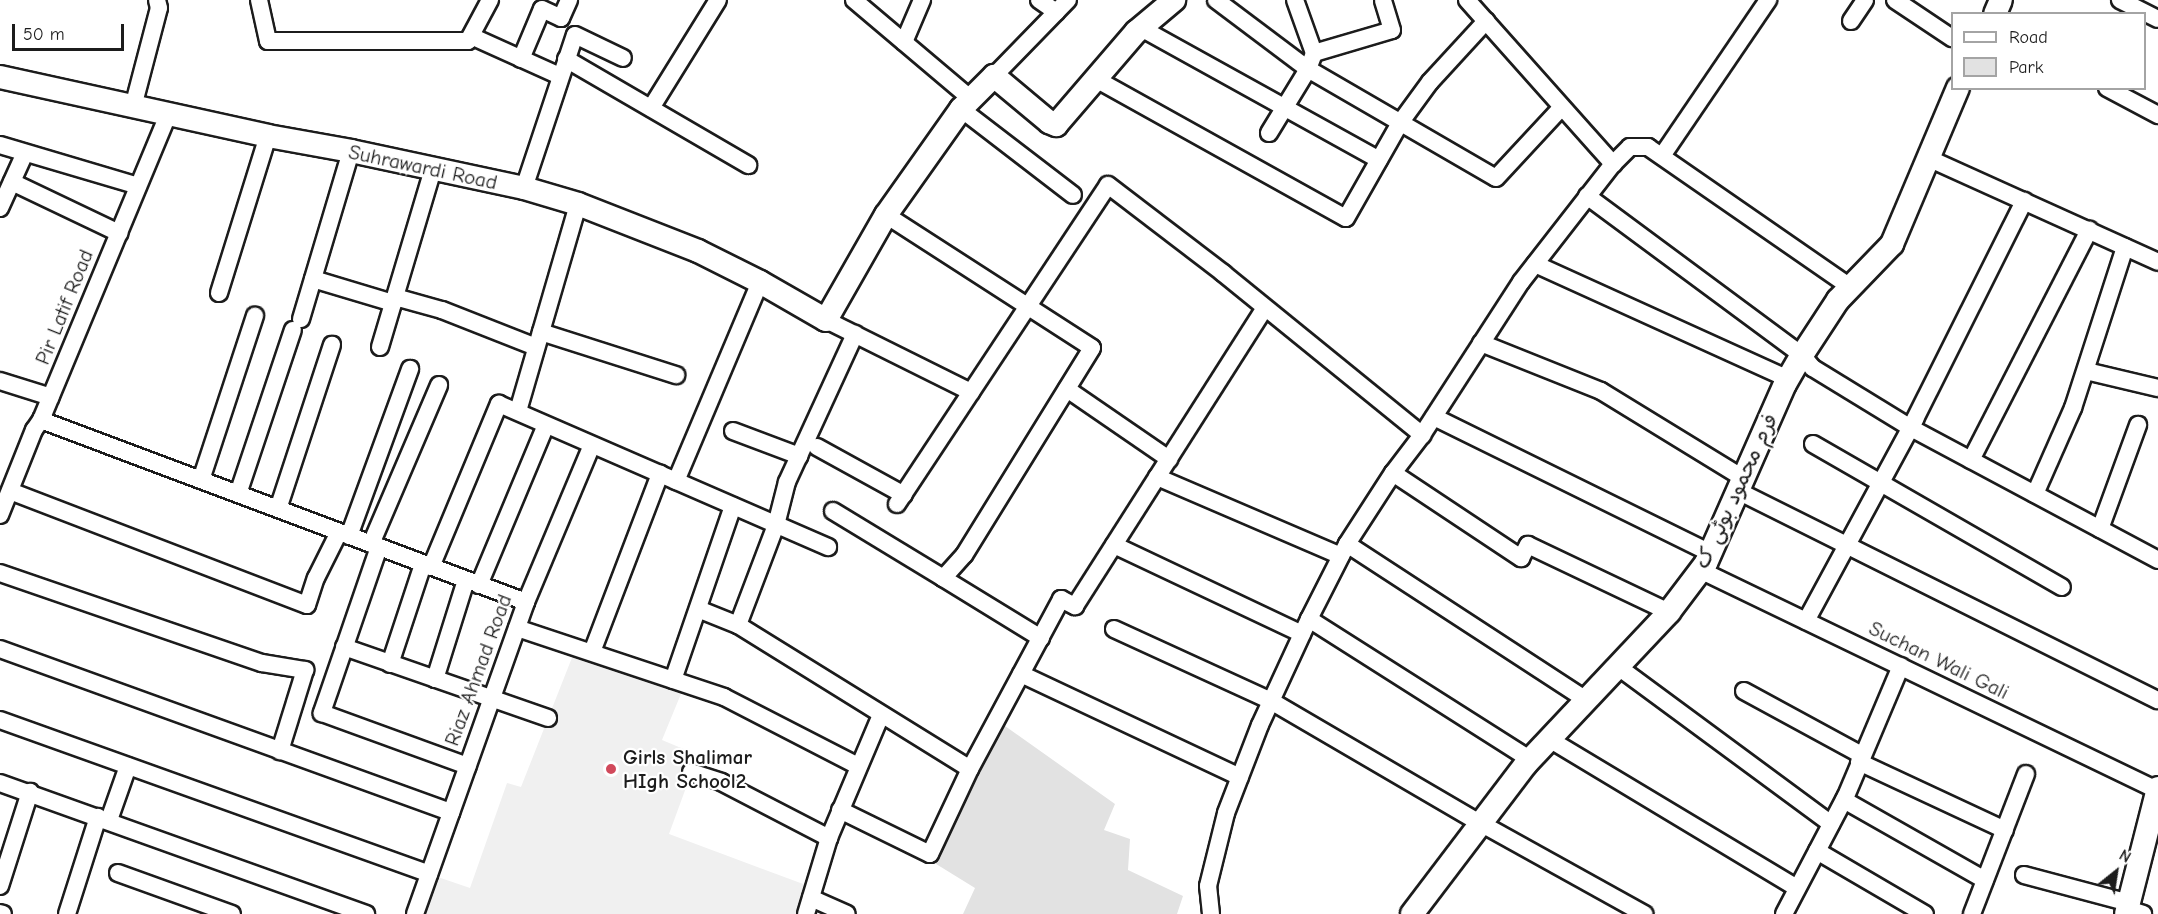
<!DOCTYPE html>
<html>
<head>
<meta charset="utf-8">
<style>
  body { margin:0 }
  #map { position:relative; width:2158px; height:914px; overflow:hidden; background:#fff; font-family:"Comic Neue","Playpen Sans Arabic",sans-serif }
  div>[style] { position:absolute }
  .built>* { inset:0; background:#f0f0f0 }
  .green>* { inset:0; background:#e2e2e2 }
  .roads { filter:drop-shadow(2px 0 #1c1c1c) drop-shadow(-2px 0 #1c1c1c) drop-shadow(0 2px #1c1c1c) drop-shadow(0 -2px #1c1c1c) }
  .street>* { height:16px; margin:-8px; padding:0 8px; transform-origin:8px; border-radius:8px; background:#fff }
  .secondary>* { height:22px; margin:-11px; padding:0 11px; transform-origin:11px; border-radius:11px; background:#fff }
  .dots>* { width:16px; height:16px; translate:-50% -50%; box-sizing:border-box; border:3px solid #fff; border-radius:50% }
  span { translate:-50% -50%; white-space:nowrap; text-align:center; line-height:1.15; -webkit-text-stroke:4.5px #fff; paint-order:stroke }
  .street-label { font-size:21px; color:#1c1c1c }
  .poi-label { font-size:21px; color:#1c1c1c; font-weight:700 }
  .left { translate:0 -50%; text-align:left }
  .legend { position:absolute; left:1951px; top:12px; width:195px; height:78px; box-sizing:border-box; background:#fff; border:2px solid #a4a4a4; margin:0; padding:8px 10px; list-style:none; font-size:18px; color:#1c1c1c }
  .legend li { display:flex; align-items:center; gap:12px; height:30px }
  .legend b { width:30px; border:2px solid #a4a4a4 }
  .north { position:absolute; left:2086px; top:842px; width:60px; height:60px; -webkit-text-stroke:4px #fff; paint-order:stroke; rotate:30deg; font-size:16px; font-weight:700; line-height:24px; text-align:center; color:#1c1c1c }
  .north::after { content:''; display:block; margin:auto; width:21px; height:27px; background:#1c1c1c; clip-path:polygon(50% 0,100% 100%,50% 72%,0 100%) }
  .scale { position:absolute; left:12px; top:24px; width:112px; height:27px; box-sizing:border-box; border:3px solid #1c1c1c; border-top:0; padding-left:8px; font-size:18px; line-height:21px; white-space:nowrap; color:#1c1c1c; -webkit-text-stroke:4px #fff; paint-order:stroke }
</style>
</head>
<body>
<div id="map">
  <div class="built">
    <div style="clip-path:polygon(575px 650px,685px 684px,662px 740px,698px 755px,669px 834px,814px 888px,806px 914px,415px 914px,429px 874px,470px 888px,507px 783px,521px 787px)"></div>
  </div>
  <div class="green">
    <div style="clip-path:polygon(991px 716px,1115px 804px,1104px 830px,1130px 839px,1128px 870px,1183px 896px,1177px 914px,963px 914px,975px 888px,928px 859px)"></div>
  </div>
  <div class="roads">
    <div class="street">
      <div style="left:259px;top:0;width:42px;rotate:77.6deg"></div>
      <div style="left:268px;top:41px;width:200px"></div>
      <div style="left:468px;top:41px;width:47px;rotate:-61.8deg"></div>
      <div style="left:854px;top:0;width:153px;rotate:40.2deg"></div>
      <div style="left:1039px;top:0;width:21px;rotate:35deg"></div>
      <div style="left:1216px;top:0;width:115px;rotate:36.9deg"></div>
      <div style="left:1308px;top:69px;width:217px;rotate:30.1deg"></div>
      <div style="left:1496px;top:178px;width:96px;rotate:-47.1deg"></div>
      <div style="left:1467px;top:0;width:220px;rotate:48.3deg"></div>
      <div style="left:1895px;top:0;width:69px;rotate:33.7deg"></div>
      <div style="left:2120px;top:0;width:42px;rotate:26.6deg"></div>
      <div style="left:1851px;top:21px;width:25px;rotate:-56deg"></div>
      <div style="left:1141px;top:28px;width:272px;rotate:29deg"></div>
      <div style="left:471px;top:36px;width:98px;rotate:24.2deg"></div>
      <div style="left:904px;top:42px;width:46px;rotate:-66.8deg"></div>
      <div style="left:1314px;top:53px;width:81px;rotate:-16.4deg"></div>
      <div style="left:1392px;top:30px;width:31px;rotate:-107deg"></div>
      <div style="left:521px;top:59px;width:54px;rotate:-67.2deg"></div>
      <div style="left:542px;top:9px;width:21px;rotate:25deg"></div>
      <div style="left:561px;top:18px;width:20px;rotate:-66deg"></div>
      <div style="left:566px;top:59px;width:211px;rotate:30.2deg"></div>
      <div style="left:994px;top:76px;width:106px;rotate:-45.8deg"></div>
      <div style="left:1094px;top:78px;width:288px;rotate:29.1deg"></div>
      <div style="left:1346px;top:218px;width:109px;rotate:-60.4deg"></div>
      <div style="left:1400px;top:123px;width:51px;rotate:-53.8deg"></div>
      <div style="left:1430px;top:82px;width:83px;rotate:-47.4deg"></div>
      <div style="left:2107px;top:88px;width:58px;rotate:27.9deg"></div>
      <div style="left:133px;top:107px;width:102px;rotate:-75.3deg"></div>
      <div style="left:159px;top:8px;width:8px;rotate:-104deg"></div>
      <div style="left:651px;top:108px;width:127px;rotate:-58.2deg"></div>
      <div style="left:961px;top:109px;width:141px;rotate:37.5deg"></div>
      <div style="left:1269px;top:133px;width:75px;rotate:-58.6deg"></div>
      <div style="left:1308px;top:69px;width:17px;rotate:-69deg"></div>
      <div style="left:1314px;top:53px;width:56px;rotate:-109.7deg"></div>
      <div style="left:0;top:145px;width:144px;rotate:16.5deg"></div>
      <div style="left:1662px;top:156px;width:189px;rotate:-55.8deg"></div>
      <div style="left:1928px;top:158px;width:252px;rotate:24.3deg"></div>
      <div style="left:12px;top:182px;width:119px;rotate:25.5deg"></div>
      <div style="left:524px;top:188px;width:161px;rotate:-71.6deg"></div>
      <div style="left:575px;top:35px;width:53px;rotate:25.6deg"></div>
      <div style="left:1587px;top:196px;width:267px;rotate:36.5deg"></div>
      <div style="left:1802px;top:355px;width:17px;rotate:50deg"></div>
      <div style="left:1813px;top:368px;width:115px;rotate:31.5deg"></div>
      <div style="left:1911px;top:428px;width:280px;rotate:28.1deg"></div>
      <div style="left:0;top:208px;width:60px;rotate:-65.6deg"></div>
      <div style="left:886px;top:215px;width:245px;rotate:32.8deg"></div>
      <div style="left:1092px;top:348px;width:243px;rotate:121.7deg"></div>
      <div style="left:964px;top:555px;width:31px;rotate:132deg"></div>
      <div style="left:943px;top:578px;width:115px;rotate:31.5deg"></div>
      <div style="left:1535px;top:264px;width:279px;rotate:24.4deg"></div>
      <div style="left:313px;top:279px;width:84px;rotate:16.7deg"></div>
      <div style="left:219px;top:293px;width:164px;rotate:-72.7deg"></div>
      <div style="left:395px;top:297px;width:49px;rotate:15.5deg"></div>
      <div style="left:442px;top:310px;width:101px;rotate:21.5deg"></div>
      <div style="left:301px;top:319px;width:175px;rotate:-73.4deg"></div>
      <div style="left:826px;top:320px;width:162px;rotate:26.4deg"></div>
      <div style="left:541px;top:332px;width:142px;rotate:17.7deg"></div>
      <div style="left:1481px;top:343px;width:129px;rotate:21.8deg"></div>
      <div style="left:1601px;top:391px;width:167px;rotate:31.5deg"></div>
      <div style="left:380px;top:347px;width:186px;rotate:-73.4deg"></div>
      <div style="left:2086px;top:371px;width:74px;rotate:13.3deg"></div>
      <div style="left:0;top:381px;width:53px;rotate:17.4deg"></div>
      <div style="left:1067px;top:389px;width:124px;rotate:34.5deg"></div>
      <div style="left:518px;top:411px;width:216px;rotate:-73.8deg"></div>
      <div style="left:1434px;top:417px;width:308px;rotate:26.2deg"></div>
      <div style="left:41px;top:420px;width:518px;rotate:20.57deg"></div>
      <div style="left:733px;top:431px;width:71px;rotate:20.7deg"></div>
      <div style="left:1813px;top:444px;width:287px;rotate:29.9deg"></div>
      <div style="left:817px;top:447px;width:99px;rotate:28.9deg"></div>
      <div style="left:1971px;top:460px;width:259px;rotate:-62.8deg"></div>
      <div style="left:1393px;top:473px;width:154px;rotate:33.6deg"></div>
      <div style="left:1521px;top:558px;width:15px;rotate:-62deg"></div>
      <div style="left:1528px;top:545px;width:156px;rotate:25.4deg"></div>
      <div style="left:1157px;top:477px;width:200px;rotate:23.2deg"></div>
      <div style="left:201px;top:480px;width:173px;rotate:-71.8deg"></div>
      <div style="left:676px;top:481px;width:216px;rotate:-67.1deg"></div>
      <div style="left:10px;top:491px;width:318px;rotate:21deg"></div>
      <div style="left:307px;top:605px;width:28px;rotate:-72deg"></div>
      <div style="left:316px;top:578px;width:51px;rotate:-63.4deg"></div>
      <div style="left:1738px;top:491px;width:469px;rotate:26.5deg"></div>
      <div style="left:238px;top:494px;width:173px;rotate:-71.5deg"></div>
      <div style="left:2035px;top:494px;width:94px;rotate:-66.2deg"></div>
      <div style="left:2073px;top:408px;width:169px;rotate:-72.1deg"></div>
      <div style="left:897px;top:504px;width:382px;rotate:-56.5deg"></div>
      <div style="left:1108px;top:185px;width:145px;rotate:37.4deg"></div>
      <div style="left:1223px;top:273px;width:257px;rotate:39.1deg"></div>
      <div style="left:278px;top:509px;width:173px;rotate:-71.8deg"></div>
      <div style="left:833px;top:511px;width:129px;rotate:31.3deg"></div>
      <div style="left:0;top:515px;width:92px;rotate:-68.2deg"></div>
      <div style="left:34px;top:430px;width:12px;rotate:-55deg"></div>
      <div style="left:41px;top:420px;width:330px;rotate:-67.4deg"></div>
      <div style="left:2100px;top:529px;width:111px;rotate:-69.9deg"></div>
      <div style="left:349px;top:536px;width:178px;rotate:-69.9deg"></div>
      <div style="left:371px;top:544px;width:173px;rotate:-66.8deg"></div>
      <div style="left:1347px;top:544px;width:285px;rotate:33.1deg"></div>
      <div style="left:1114px;top:545px;width:208px;rotate:25.3deg"></div>
      <div style="left:379px;top:547px;width:176px;rotate:109deg"></div>
      <div style="left:322px;top:713px;width:155px;rotate:20deg"></div>
      <div style="left:431px;top:567px;width:177px;rotate:-67.4deg"></div>
      <div style="left:499px;top:404px;width:359px;rotate:23.5deg"></div>
      <div style="left:1700px;top:570px;width:507px;rotate:25.71deg"></div>
      <div style="left:0;top:573px;width:277px;rotate:19deg"></div>
      <div style="left:262px;top:663px;width:44px;rotate:9.2deg"></div>
      <div style="left:305px;top:670px;width:85px;rotate:107.2deg"></div>
      <div style="left:479px;top:585px;width:173px;rotate:-67.3deg"></div>
      <div style="left:698px;top:609px;width:43px;rotate:21.8deg"></div>
      <div style="left:738px;top:625px;width:273px;rotate:31.8deg"></div>
      <div style="left:1309px;top:619px;width:262px;rotate:32.4deg"></div>
      <div style="left:1806px;top:621px;width:230px;rotate:-61.6deg"></div>
      <div style="left:1915px;top:419px;width:244px;rotate:-63.4deg"></div>
      <div style="left:738px;top:625px;width:107px;rotate:-69.2deg"></div>
      <div style="left:776px;top:525px;width:44px;rotate:-75.7deg"></div>
      <div style="left:787px;top:482px;width:163px;rotate:-65.3deg"></div>
      <div style="left:517px;top:628px;width:218px;rotate:18.4deg"></div>
      <div style="left:724px;top:697px;width:151px;rotate:27.2deg"></div>
      <div style="left:1114px;top:629px;width:173px;rotate:24.6deg"></div>
      <div style="left:1271px;top:701px;width:242px;rotate:30.3deg"></div>
      <div style="left:1480px;top:823px;width:188px;rotate:29deg"></div>
      <div style="left:344px;top:647px;width:216px;rotate:19.2deg"></div>
      <div style="left:0;top:649px;width:480px;rotate:19.9deg"></div>
      <div style="left:592px;top:652px;width:191px;rotate:-69.1deg"></div>
      <div style="left:390px;top:664px;width:105px;rotate:-71.7deg"></div>
      <div style="left:1617px;top:666px;width:266px;rotate:36.4deg"></div>
      <div style="left:1021px;top:674px;width:242px;rotate:25.2deg"></div>
      <div style="left:435px;top:679px;width:104px;rotate:-72.6deg"></div>
      <div style="left:673px;top:680px;width:184px;rotate:-71deg"></div>
      <div style="left:1744px;top:691px;width:134px;rotate:28.5deg"></div>
      <div style="left:0;top:720px;width:456px;rotate:19.7deg"></div>
      <div style="left:1549px;top:739px;width:289px;rotate:31deg"></div>
      <div style="left:1859px;top:762px;width:161px;rotate:25deg"></div>
      <div style="left:691px;top:772px;width:32px;rotate:18deg"></div>
      <div style="left:721px;top:782px;width:122px;rotate:27.4deg"></div>
      <div style="left:0;top:783px;width:389px;rotate:19.7deg"></div>
      <div style="left:1844px;top:800px;width:162px;rotate:29.6deg"></div>
      <div style="left:840px;top:810px;width:100px;rotate:26.1deg"></div>
      <div style="left:930px;top:854px;width:94px;rotate:-64.8deg"></div>
      <div style="left:970px;top:769px;width:193px;rotate:-61.8deg"></div>
      <div style="left:1061px;top:599px;width:16px;rotate:27deg"></div>
      <div style="left:1075px;top:606px;width:353px;rotate:-57.5deg"></div>
      <div style="left:109px;top:820px;width:57px;rotate:-70.6deg"></div>
      <div style="left:1817px;top:851px;width:125px;rotate:30.3deg"></div>
      <div style="left:118px;top:873px;width:121px;rotate:19.8deg"></div>
      <div style="left:2024px;top:875px;width:109px;rotate:14.9deg"></div>
      <div style="left:0;top:886px;width:99px;rotate:-72.3deg"></div>
      <div style="left:811px;top:898px;width:39px;rotate:24deg"></div>
      <div style="left:2127px;top:909px;width:17px;rotate:17deg"></div>
      <div style="left:0;top:913px;width:3px;rotate:18deg"></div>
      <div style="left:67px;top:914px;width:102px;rotate:-72.3deg"></div>
      <div style="left:415px;top:914px;width:331px;rotate:-70.4deg"></div>
      <div style="left:526px;top:602px;width:170px;rotate:-67.2deg"></div>
      <div style="left:806px;top:914px;width:79px;rotate:-73.2deg"></div>
      <div style="left:829px;top:838px;width:134px;rotate:-67.1deg"></div>
      <div style="left:1211px;top:914px;width:28px;rotate:-96deg"></div>
      <div style="left:1208px;top:886px;width:75px;rotate:-76.1deg"></div>
      <div style="left:1226px;top:813px;width:94px;rotate:-68.9deg"></div>
      <div style="left:1260px;top:725px;width:117px;rotate:-65.2deg"></div>
      <div style="left:1309px;top:619px;width:84px;rotate:-63.1deg"></div>
      <div style="left:1347px;top:544px;width:85px;rotate:-57.1deg"></div>
      <div style="left:1393px;top:473px;width:48px;rotate:-52.7deg"></div>
      <div style="left:1422px;top:435px;width:182px;rotate:-57.1deg"></div>
      <div style="left:1521px;top:282px;width:150px;rotate:-52.1deg"></div>
      <div style="left:1613px;top:164px;width:24px;rotate:-45deg"></div>
      <div style="left:1630px;top:147px;width:18px"></div>
      <div style="left:1648px;top:147px;width:246px;rotate:34.7deg"></div>
      <div style="left:1784px;top:914px;width:133px;rotate:-62.3deg"></div>
      <div style="left:1846px;top:796px;width:141px;rotate:-67.1deg"></div>
      <div style="left:1972px;top:914px;width:150px;rotate:-68.9deg"></div>
    </div>
    <div class="secondary">
      <div style="left:1995px;top:14px;width:15px;rotate:-67deg"></div>
      <div style="left:0;top:77px;width:274px;rotate:12.4deg"></div>
      <div style="left:268px;top:136px;width:84px;rotate:10.2deg"></div>
      <div style="left:351px;top:151px;width:177px;rotate:12.1deg"></div>
      <div style="left:524px;top:188px;width:56px;rotate:16.5deg"></div>
      <div style="left:578px;top:204px;width:129px;rotate:21.4deg"></div>
      <div style="left:698px;top:251px;width:69px;rotate:26.6deg"></div>
      <div style="left:760px;top:282px;width:76px;rotate:29.9deg"></div>
      <div style="left:826px;top:320px;width:121px;rotate:-60.3deg"></div>
      <div style="left:886px;top:215px;width:130px;rotate:-54.7deg"></div>
      <div style="left:961px;top:109px;width:47px;rotate:-45deg"></div>
      <div style="left:994px;top:76px;width:72px;rotate:39.9deg"></div>
      <div style="left:1049px;top:122px;width:8px;rotate:23deg"></div>
      <div style="left:1056px;top:125px;width:123px;rotate:-49.3deg"></div>
      <div style="left:1136px;top:32px;width:50px;rotate:-40.1deg"></div>
      <div style="left:1412px;top:914px;width:188px;rotate:-52.8deg"></div>
      <div style="left:1526px;top:764px;width:209px;rotate:-46.7deg"></div>
      <div style="left:1669px;top:612px;width:61px;rotate:-52.9deg"></div>
      <div style="left:1706px;top:563px;width:196px;rotate:-66.2deg"></div>
      <div style="left:1785px;top:384px;width:34px;rotate:-60deg"></div>
      <div style="left:1802px;top:355px;width:66px;rotate:-56.8deg"></div>
      <div style="left:1838px;top:300px;width:78px;rotate:-46deg"></div>
      <div style="left:1892px;top:244px;width:169px;rotate:-67.1deg"></div>
      <div style="left:2126px;top:914px;width:130px;rotate:-75.7deg"></div>
    </div>
  </div>
  <div class="dots">
    <div style="left:611px;top:769px;background:#d1495b"></div>
  </div>
  <div class="street-label">
    <span style="left:423px;top:167px;rotate:12deg">Suhrawardi Road</span>
    <span style="left:64px;top:307px;rotate:-68deg">Pir Latif Road</span>
    <span style="left:1736px;top:491px;rotate:-65deg">فرم محمود بوٹی ک</span>
    <span style="left:1939px;top:660px;rotate:26deg">Suchan Wali Gali</span>
    <span style="left:478px;top:670px;rotate:-70deg">Riaz Ahmad Road</span>
  </div>
  <div class="poi-label">
    <span class="left" style="left:623px;top:769px">Girls Shalimar<br>HIgh School2</span>
  </div>
  <ul class="legend">
  <li><b style="height:8px;background:#fff"></b>Road</li>
  <li><b style="height:16px;background:#e2e2e2"></b>Park</li>
  </ul>
  <div class="north">N</div>
  <div class="scale">50 m</div>
</div>
</body>
</html>
